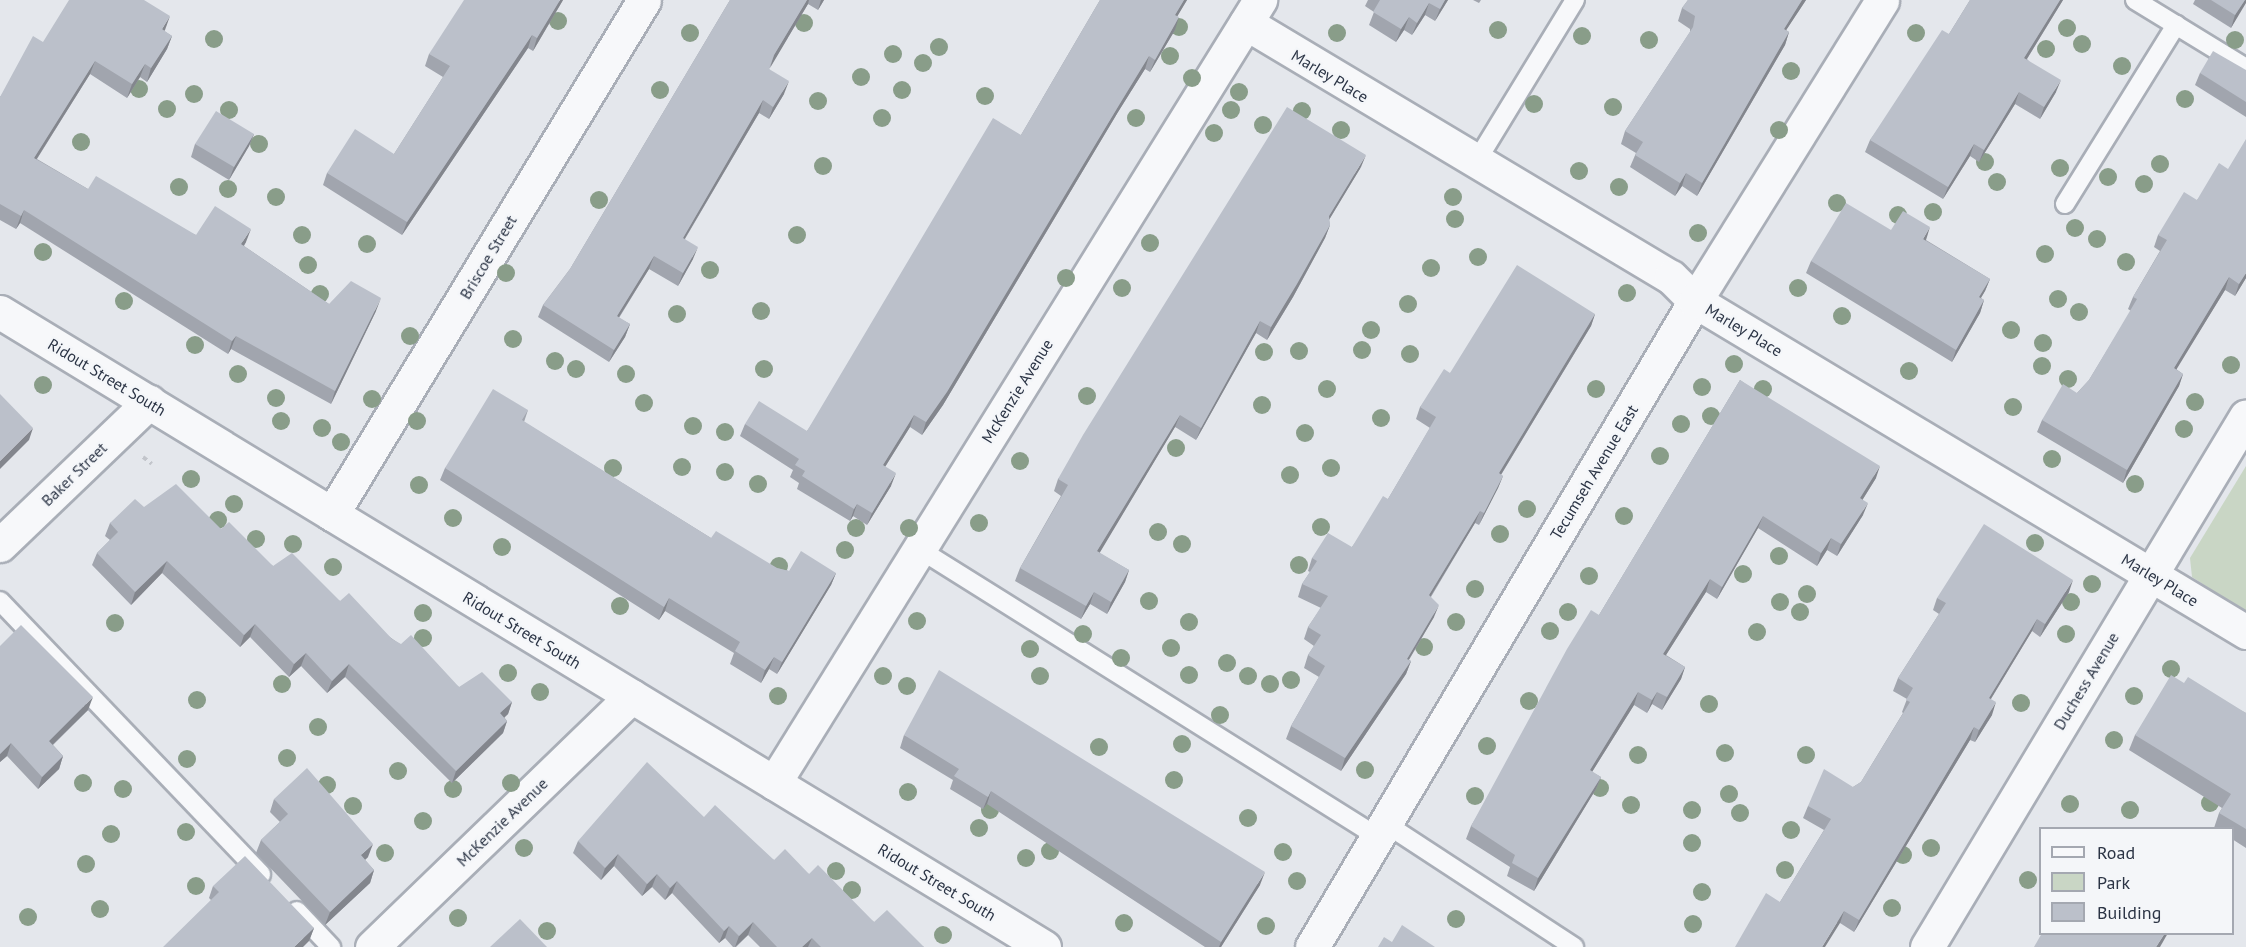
<!DOCTYPE html>
<html>
<head>
<meta charset="utf-8">
<style>
  body { margin:0 }
  #map { position:relative; width:2246px; height:947px; overflow:hidden; background:#e4e7ec; font-family:"PT Sans",sans-serif }
  div>[style] { position:absolute }
  .green>* { inset:0; background:#c9d6c5 }
  .path>* { height:4px; margin-top:-2px; transform-origin:0; background:repeating-linear-gradient(90deg,#c2c5cb 0 4.5px,transparent 0 9px) }
  .roads { filter:drop-shadow(2px 0 #a9aeb7) drop-shadow(-2px 0 #a9aeb7) drop-shadow(0 2px #a9aeb7) drop-shadow(0 -2px #a9aeb7) }
  .service>* { height:18px; margin:-9px; padding:0 9px; transform-origin:9px; border-radius:9px; background:#f7f8fa }
  .minor>* { height:33px; margin:-16.5px; padding:0 16.5px; transform-origin:16.5px; border-radius:16.5px; background:#f7f8fa }
  .tertiary>* { height:33px; margin:-16.5px; padding:0 16.5px; transform-origin:16.5px; border-radius:16.5px; background:#f7f8fa }
  .trees>* { width:18px; height:18px; margin:-9px; border-radius:50%; background:#899d89 }
  .wall>* { inset:0; background:#a1a5ae }
  .shaded-wall>* { inset:0; background:#83868d }
  .building>* { inset:0; background:#bbc0ca }
  span { translate:-50% -50%; white-space:nowrap; text-align:center; line-height:1.15; -webkit-text-stroke:4.5px #f4f6f9; paint-order:stroke }
  .street-label { font-size:16px; color:#2b3445 }
  .legend { position:absolute; left:2039px; top:827px; width:195px; height:108px; box-sizing:border-box; background:#f4f6f9; border:2px solid #a4a8b1; margin:0; padding:8px 10px; list-style:none; font-size:18px; color:#2b3445 }
  .legend li { display:flex; align-items:center; gap:12px; height:30px }
  .legend b { width:30px; border:2px solid #a4a8b1 }
</style>
</head>
<body>
<div id="map">
  <div class="green">
    <div style="clip-path:polygon(2246px 466px,2246px 612px,2192px 577px,2190px 558px)"></div>
  </div>
  <div class="path">
    <div style="left:143px;top:457px;width:11px;rotate:38deg"></div>
  </div>
  <div class="roads">
    <div class="service">
      <div style="left:2135px;top:0;width:130px;rotate:31.5deg"></div>
      <div style="left:1476px;top:162px;width:190px;rotate:-58.6deg"></div>
      <div style="left:2065px;top:204px;width:211px;rotate:-58.2deg"></div>
      <div style="left:919px;top:549px;width:542px;rotate:32.11deg"></div>
      <div style="left:0;top:601px;width:378px;rotate:46.3deg"></div>
      <div style="left:1386px;top:824px;width:225px;rotate:33.2deg"></div>
      <div style="left:297px;top:911px;width:50px;rotate:46.6deg"></div>
    </div>
    <div class="minor">
      <div style="left:1246px;top:23px;width:495px;rotate:30.9deg"></div>
      <div style="left:1671px;top:277px;width:34px;rotate:45deg"></div>
      <div style="left:1695px;top:301px;width:643px;rotate:30.99deg"></div>
      <div style="left:332px;top:514px;width:601px;rotate:-58.74deg"></div>
      <div style="left:0;top:545px;width:207px;rotate:-43.8deg"></div>
      <div style="left:774px;top:783px;width:922px;rotate:-58.17deg"></div>
      <div style="left:372px;top:947px;width:361px;rotate:-44deg"></div>
      <div style="left:1312px;top:947px;width:751px;rotate:-59.34deg"></div>
      <div style="left:1695px;top:301px;width:354px;rotate:-58.1deg"></div>
      <div style="left:1927px;top:947px;width:619px;rotate:-59deg"></div>
    </div>
    <div class="tertiary">
      <div style="left:0;top:312px;width:1222px;rotate:31.31deg"></div>
    </div>
  </div>
  <div class="trees">
    <div style="left:558px;top:21px"></div>
    <div style="left:804px;top:23px"></div>
    <div style="left:1179px;top:27px"></div>
    <div style="left:2067px;top:28px"></div>
    <div style="left:1498px;top:30px"></div>
    <div style="left:690px;top:33px"></div>
    <div style="left:1337px;top:33px"></div>
    <div style="left:1916px;top:33px"></div>
    <div style="left:1582px;top:36px"></div>
    <div style="left:214px;top:39px"></div>
    <div style="left:1649px;top:40px"></div>
    <div style="left:2235px;top:40px"></div>
    <div style="left:2082px;top:44px"></div>
    <div style="left:939px;top:47px"></div>
    <div style="left:2046px;top:49px"></div>
    <div style="left:893px;top:54px"></div>
    <div style="left:1170px;top:56px"></div>
    <div style="left:923px;top:63px"></div>
    <div style="left:2122px;top:66px"></div>
    <div style="left:1791px;top:71px"></div>
    <div style="left:861px;top:77px"></div>
    <div style="left:1192px;top:78px"></div>
    <div style="left:139px;top:89px"></div>
    <div style="left:660px;top:90px"></div>
    <div style="left:902px;top:90px"></div>
    <div style="left:1239px;top:92px"></div>
    <div style="left:194px;top:94px"></div>
    <div style="left:985px;top:96px"></div>
    <div style="left:2185px;top:99px"></div>
    <div style="left:818px;top:101px"></div>
    <div style="left:1534px;top:104px"></div>
    <div style="left:1613px;top:107px"></div>
    <div style="left:167px;top:109px"></div>
    <div style="left:229px;top:110px"></div>
    <div style="left:1231px;top:110px"></div>
    <div style="left:1302px;top:111px"></div>
    <div style="left:882px;top:118px"></div>
    <div style="left:1136px;top:118px"></div>
    <div style="left:1263px;top:125px"></div>
    <div style="left:1341px;top:130px"></div>
    <div style="left:1779px;top:130px"></div>
    <div style="left:1214px;top:133px"></div>
    <div style="left:81px;top:142px"></div>
    <div style="left:259px;top:144px"></div>
    <div style="left:1985px;top:162px"></div>
    <div style="left:2160px;top:164px"></div>
    <div style="left:823px;top:166px"></div>
    <div style="left:2060px;top:168px"></div>
    <div style="left:1579px;top:171px"></div>
    <div style="left:2108px;top:177px"></div>
    <div style="left:1997px;top:182px"></div>
    <div style="left:2144px;top:184px"></div>
    <div style="left:179px;top:187px"></div>
    <div style="left:1619px;top:187px"></div>
    <div style="left:228px;top:189px"></div>
    <div style="left:276px;top:197px"></div>
    <div style="left:1453px;top:197px"></div>
    <div style="left:599px;top:200px"></div>
    <div style="left:1837px;top:203px"></div>
    <div style="left:1933px;top:212px"></div>
    <div style="left:1898px;top:215px"></div>
    <div style="left:1455px;top:219px"></div>
    <div style="left:2075px;top:228px"></div>
    <div style="left:1698px;top:233px"></div>
    <div style="left:302px;top:235px"></div>
    <div style="left:797px;top:235px"></div>
    <div style="left:2097px;top:239px"></div>
    <div style="left:1150px;top:243px"></div>
    <div style="left:367px;top:244px"></div>
    <div style="left:43px;top:252px"></div>
    <div style="left:2045px;top:254px"></div>
    <div style="left:1478px;top:257px"></div>
    <div style="left:2126px;top:262px"></div>
    <div style="left:308px;top:265px"></div>
    <div style="left:1431px;top:268px"></div>
    <div style="left:710px;top:270px"></div>
    <div style="left:506px;top:273px"></div>
    <div style="left:1066px;top:278px"></div>
    <div style="left:1122px;top:288px"></div>
    <div style="left:1798px;top:288px"></div>
    <div style="left:1627px;top:293px"></div>
    <div style="left:320px;top:294px"></div>
    <div style="left:2058px;top:299px"></div>
    <div style="left:124px;top:301px"></div>
    <div style="left:1408px;top:304px"></div>
    <div style="left:761px;top:311px"></div>
    <div style="left:2079px;top:312px"></div>
    <div style="left:677px;top:314px"></div>
    <div style="left:1842px;top:316px"></div>
    <div style="left:1371px;top:330px"></div>
    <div style="left:2011px;top:330px"></div>
    <div style="left:410px;top:336px"></div>
    <div style="left:513px;top:339px"></div>
    <div style="left:2043px;top:343px"></div>
    <div style="left:195px;top:345px"></div>
    <div style="left:1362px;top:350px"></div>
    <div style="left:1299px;top:351px"></div>
    <div style="left:1264px;top:352px"></div>
    <div style="left:1410px;top:354px"></div>
    <div style="left:555px;top:361px"></div>
    <div style="left:1734px;top:364px"></div>
    <div style="left:2231px;top:365px"></div>
    <div style="left:2042px;top:366px"></div>
    <div style="left:576px;top:369px"></div>
    <div style="left:764px;top:369px"></div>
    <div style="left:1909px;top:371px"></div>
    <div style="left:238px;top:374px"></div>
    <div style="left:626px;top:374px"></div>
    <div style="left:2068px;top:379px"></div>
    <div style="left:43px;top:385px"></div>
    <div style="left:1702px;top:387px"></div>
    <div style="left:1327px;top:389px"></div>
    <div style="left:1596px;top:389px"></div>
    <div style="left:1763px;top:389px"></div>
    <div style="left:1087px;top:396px"></div>
    <div style="left:276px;top:398px"></div>
    <div style="left:372px;top:399px"></div>
    <div style="left:2195px;top:402px"></div>
    <div style="left:644px;top:403px"></div>
    <div style="left:1262px;top:405px"></div>
    <div style="left:2013px;top:407px"></div>
    <div style="left:1711px;top:416px"></div>
    <div style="left:1381px;top:418px"></div>
    <div style="left:281px;top:421px"></div>
    <div style="left:417px;top:421px"></div>
    <div style="left:1681px;top:424px"></div>
    <div style="left:693px;top:426px"></div>
    <div style="left:322px;top:428px"></div>
    <div style="left:2184px;top:429px"></div>
    <div style="left:725px;top:432px"></div>
    <div style="left:1305px;top:433px"></div>
    <div style="left:341px;top:442px"></div>
    <div style="left:1176px;top:448px"></div>
    <div style="left:1660px;top:456px"></div>
    <div style="left:2052px;top:459px"></div>
    <div style="left:1020px;top:461px"></div>
    <div style="left:682px;top:467px"></div>
    <div style="left:613px;top:468px"></div>
    <div style="left:1331px;top:468px"></div>
    <div style="left:725px;top:472px"></div>
    <div style="left:1290px;top:475px"></div>
    <div style="left:191px;top:479px"></div>
    <div style="left:758px;top:484px"></div>
    <div style="left:2135px;top:484px"></div>
    <div style="left:419px;top:485px"></div>
    <div style="left:234px;top:504px"></div>
    <div style="left:1527px;top:509px"></div>
    <div style="left:1624px;top:516px"></div>
    <div style="left:453px;top:518px"></div>
    <div style="left:218px;top:520px"></div>
    <div style="left:979px;top:523px"></div>
    <div style="left:1321px;top:527px"></div>
    <div style="left:856px;top:528px"></div>
    <div style="left:909px;top:528px"></div>
    <div style="left:1158px;top:532px"></div>
    <div style="left:1500px;top:534px"></div>
    <div style="left:256px;top:539px"></div>
    <div style="left:2035px;top:543px"></div>
    <div style="left:293px;top:544px"></div>
    <div style="left:1182px;top:544px"></div>
    <div style="left:502px;top:547px"></div>
    <div style="left:845px;top:550px"></div>
    <div style="left:1779px;top:556px"></div>
    <div style="left:1299px;top:565px"></div>
    <div style="left:779px;top:566px"></div>
    <div style="left:333px;top:567px"></div>
    <div style="left:1743px;top:574px"></div>
    <div style="left:1589px;top:576px"></div>
    <div style="left:2092px;top:584px"></div>
    <div style="left:1475px;top:589px"></div>
    <div style="left:1807px;top:594px"></div>
    <div style="left:1149px;top:601px"></div>
    <div style="left:1780px;top:602px"></div>
    <div style="left:2071px;top:602px"></div>
    <div style="left:620px;top:606px"></div>
    <div style="left:1568px;top:612px"></div>
    <div style="left:1800px;top:612px"></div>
    <div style="left:423px;top:613px"></div>
    <div style="left:917px;top:621px"></div>
    <div style="left:1189px;top:622px"></div>
    <div style="left:1456px;top:622px"></div>
    <div style="left:115px;top:623px"></div>
    <div style="left:1550px;top:631px"></div>
    <div style="left:1757px;top:632px"></div>
    <div style="left:1083px;top:634px"></div>
    <div style="left:2066px;top:634px"></div>
    <div style="left:423px;top:638px"></div>
    <div style="left:1424px;top:647px"></div>
    <div style="left:1171px;top:648px"></div>
    <div style="left:1030px;top:649px"></div>
    <div style="left:1121px;top:658px"></div>
    <div style="left:1227px;top:663px"></div>
    <div style="left:2171px;top:669px"></div>
    <div style="left:508px;top:673px"></div>
    <div style="left:1189px;top:675px"></div>
    <div style="left:883px;top:676px"></div>
    <div style="left:1040px;top:676px"></div>
    <div style="left:1248px;top:676px"></div>
    <div style="left:1291px;top:680px"></div>
    <div style="left:282px;top:684px"></div>
    <div style="left:1270px;top:684px"></div>
    <div style="left:907px;top:686px"></div>
    <div style="left:540px;top:692px"></div>
    <div style="left:778px;top:696px"></div>
    <div style="left:2134px;top:696px"></div>
    <div style="left:197px;top:700px"></div>
    <div style="left:1529px;top:701px"></div>
    <div style="left:2021px;top:703px"></div>
    <div style="left:1709px;top:704px"></div>
    <div style="left:1220px;top:715px"></div>
    <div style="left:318px;top:727px"></div>
    <div style="left:2114px;top:740px"></div>
    <div style="left:1182px;top:744px"></div>
    <div style="left:1487px;top:746px"></div>
    <div style="left:1099px;top:747px"></div>
    <div style="left:1725px;top:753px"></div>
    <div style="left:1638px;top:755px"></div>
    <div style="left:1806px;top:755px"></div>
    <div style="left:287px;top:758px"></div>
    <div style="left:187px;top:759px"></div>
    <div style="left:1365px;top:770px"></div>
    <div style="left:398px;top:771px"></div>
    <div style="left:1174px;top:780px"></div>
    <div style="left:83px;top:783px"></div>
    <div style="left:511px;top:783px"></div>
    <div style="left:327px;top:785px"></div>
    <div style="left:1600px;top:788px"></div>
    <div style="left:123px;top:789px"></div>
    <div style="left:453px;top:789px"></div>
    <div style="left:908px;top:792px"></div>
    <div style="left:1729px;top:794px"></div>
    <div style="left:1475px;top:796px"></div>
    <div style="left:2210px;top:803px"></div>
    <div style="left:2070px;top:804px"></div>
    <div style="left:1631px;top:805px"></div>
    <div style="left:353px;top:806px"></div>
    <div style="left:990px;top:810px"></div>
    <div style="left:1692px;top:810px"></div>
    <div style="left:2130px;top:810px"></div>
    <div style="left:1740px;top:813px"></div>
    <div style="left:1248px;top:818px"></div>
    <div style="left:423px;top:821px"></div>
    <div style="left:979px;top:828px"></div>
    <div style="left:1791px;top:830px"></div>
    <div style="left:186px;top:832px"></div>
    <div style="left:111px;top:834px"></div>
    <div style="left:1692px;top:843px"></div>
    <div style="left:524px;top:848px"></div>
    <div style="left:1931px;top:848px"></div>
    <div style="left:1050px;top:851px"></div>
    <div style="left:1283px;top:852px"></div>
    <div style="left:385px;top:853px"></div>
    <div style="left:1903px;top:855px"></div>
    <div style="left:1026px;top:858px"></div>
    <div style="left:86px;top:864px"></div>
    <div style="left:1785px;top:870px"></div>
    <div style="left:836px;top:871px"></div>
    <div style="left:2028px;top:880px"></div>
    <div style="left:1297px;top:881px"></div>
    <div style="left:196px;top:886px"></div>
    <div style="left:852px;top:890px"></div>
    <div style="left:1702px;top:892px"></div>
    <div style="left:1892px;top:908px"></div>
    <div style="left:100px;top:909px"></div>
    <div style="left:28px;top:917px"></div>
    <div style="left:458px;top:918px"></div>
    <div style="left:1456px;top:919px"></div>
    <div style="left:1124px;top:923px"></div>
    <div style="left:1693px;top:924px"></div>
    <div style="left:1266px;top:926px"></div>
    <div style="left:547px;top:931px"></div>
    <div style="left:943px;top:935px"></div>
  </div>
  <div class="wall">
    <div style="clip-path:polygon(563px 0,533px 51px,528px 48px,402px 235px,323px 185px,327px 173px,394px 154px,443px 77px,425px 66px,429px 54px)"></div>
    <div style="clip-path:polygon(730px 0,824px 0,818px 10px,808px 4px,770px 67px,769px 69px,784px 94px,769px 119px,759px 113px,685px 239px,693px 259px,678px 286px,649px 269px,619px 318px,630px 324px,625px 337px,609px 362px,538px 317px,543px 305px,570px 269px)"></div>
    <div style="clip-path:polygon(1100px 0,1187px 0,1177px 16px,1175px 30px,1150px 72px,1145px 69px,1118px 112px,943px 405px,922px 435px,910px 427px,885px 467px,891px 486px,867px 525px,853px 516px,850px 521px,797px 489px,799px 483px,790px 477px,793px 470px,740px 436px,745px 424px,807px 431px,1021px 135px)"></div>
    <div style="clip-path:polygon(1368px 0,1448px 0,1435px 21px,1425px 15px,1412px 35px,1404px 30px,1396px 42px,1369px 25px,1374px 12px,1365px 6px)"></div>
    <div style="clip-path:polygon(1473px 0,1481px 0,1479px 3px)"></div>
    <div style="clip-path:polygon(1688px 0,1806px 0,1786px 30px,1789px 32px,1785px 45px,1697px 196px,1682px 186px,1675px 196px,1630px 167px,1636px 153px,1621px 144px,1625px 131px,1690px 32px,1690px 29px,1678px 21px,1682px 8px)"></div>
    <div style="clip-path:polygon(1970px 0,2063px 0,2027px 59px,2056px 92px,2040px 119px,2015px 104px,1979px 162px,1970px 156px,1943px 199px,1865px 152px,1870px 140px,1949px 34px)"></div>
    <div style="clip-path:polygon(2195px 0,2246px 0,2231px 28px,2193px 4px)"></div>
    <div style="clip-path:polygon(164px 31px,172px 36px,167px 49px,147px 82px,140px 77px,127px 98px,90px 74px,37px 159px,88px 189px,196px 235px,246px 242px,244px 246px,329px 304px,376px 311px,331px 404px,231px 349px,228px 354px,20px 223px,16px 229px,0 220px,0 97px,43px 42px)"></div>
    <div style="clip-path:polygon(2246px 70px,2246px 117px,2195px 85px,2200px 73px)"></div>
    <div style="clip-path:polygon(254px 134px,249px 146px,229px 180px,191px 157px,195px 144px)"></div>
    <div style="clip-path:polygon(1361px 167px,1329px 220px,1330px 225px,1325px 238px,1293px 297px,1267px 340px,1256px 333px,1196px 440px,1175px 427px,1099px 553px,1129px 570px,1125px 582px,1107px 614px,1090px 604px,1081px 619px,1015px 581px,1020px 568px,1061px 496px,1054px 491px,1058px 479px)"></div>
    <div style="clip-path:polygon(2228px 169px,2246px 278px,2235px 296px,2225px 290px,2176px 369px,2183px 374px,2179px 386px,2123px 483px,2037px 432px,2042px 420px,2077px 393px,2089px 380px,2131px 311px,2128px 309px,2133px 297px,2160px 251px,2154px 247px,2158px 235px,2197px 200px)"></div>
    <div style="clip-path:polygon(1891px 230px,1926px 240px,1990px 279px,1985px 291px,1981px 298px,1984px 300px,1980px 313px,1952px 362px,1806px 273px,1811px 261px)"></div>
    <div style="clip-path:polygon(1595px 314px,1591px 326px,1501px 475px,1503px 476px,1498px 488px,1479px 525px,1475px 523px,1431px 597px,1434px 617px,1409px 660px,1411px 661px,1406px 674px,1341px 771px,1286px 739px,1291px 726px,1319px 677px,1304px 668px,1308px 655px,1314px 646px,1304px 639px,1308px 627px,1321px 608px,1298px 597px,1302px 584px,1310px 572px,1308px 571px,1312px 558px,1352px 547px,1388px 499px,1430px 428px,1416px 419px,1420px 407px,1450px 373px)"></div>
    <div style="clip-path:polygon(1740px 380px,1876px 478px,1863px 499px,1863px 515px,1837px 556px,1827px 550px,1817px 566px,1758px 528px,1717px 599px,1706px 592px,1666px 655px,1685px 667px,1681px 679px,1662px 710px,1652px 704px,1647px 713px,1634px 705px,1592px 772px,1601px 777px,1596px 789px,1534px 891px,1507px 876px,1510px 867px,1466px 839px,1471px 826px,1599px 615px)"></div>
    <div style="clip-path:polygon(528px 410px,524px 422px,711px 538px,777px 568px,789px 571px,836px 573px,831px 585px,777px 674px,769px 669px,761px 683px,730px 664px,734px 653px,665px 611px,659px 620px,440px 480px,445px 468px)"></div>
    <div style="clip-path:polygon(144px 507px,221px 529px,273px 566px,340px 601px,459px 687px,512px 702px,508px 714px,504px 717px,507px 721px,503px 733px,452px 783px,345px 677px,327px 693px,301px 666px,289px 677px,250px 637px,240px 647px,162px 573px,131px 605px,92px 565px,97px 553px,110px 540px,105px 536px,110px 523px)"></div>
    <div style="clip-path:polygon(2069px 592px,2040px 637px,2032px 631px,1991px 699px,1992px 715px,1975px 742px,1970px 740px,1854px 932px,1840px 923px,1780px 902px,1824px 830px,1803px 818px,1808px 806px,1853px 787px,1861px 782px,1903px 713px,1902px 712px,1907px 699px,1893px 691px,1898px 678px,1939px 614px,1933px 610px,1937px 598px)"></div>
    <div style="clip-path:polygon(0 646px,88px 710px,53px 745px,63px 756px,59px 769px,38px 789px,7px 756px,0 762px)"></div>
    <div style="clip-path:polygon(2184px 683px,2246px 713px,2246px 848px,2232px 839px,2232px 828px,2214px 828px,2219px 813px,2222px 808px,2129px 750px,2135px 735px)"></div>
    <div style="clip-path:polygon(904px 735px,1260px 885px,1221px 947px,1205px 947px,987px 804px,983px 809px,950px 789px,953px 780px,900px 748px)"></div>
    <div style="clip-path:polygon(274px 799px,368px 857px,365px 860px,374px 870px,370px 883px,325px 925px,256px 853px,261px 840px,280px 822px,270px 812px)"></div>
    <div style="clip-path:polygon(704px 817px,774px 860px,809px 874px,874px 922px,924px 947px,760px 947px,748px 935px,736px 947px,733px 947px,725px 938px,719px 943px,672px 893px,665px 900px,652px 887px,642px 896px,614px 866px,601px 880px,573px 853px,578px 841px)"></div>
    <div style="clip-path:polygon(213px 886px,314px 928px,309px 941px,211px 900px,209px 898px)"></div>
  </div>
  <div class="shaded-wall">
    <div style="clip-path:polygon(560px 0,563px 0,533px 51px,537px 38px)"></div>
    <div style="clip-path:polygon(807px 0,809px 0,808px 4px,770px 68px,774px 55px)"></div>
    <div style="clip-path:polygon(821px 0,824px 0,818px 10px)"></div>
    <div style="clip-path:polygon(1184px 0,1187px 0,1171px 27px,1175px 15px)"></div>
    <div style="clip-path:polygon(1445px 0,1448px 0,1435px 21px,1440px 9px)"></div>
    <div style="clip-path:polygon(1802px 0,1806px 0,1779px 41px,1784px 29px)"></div>
    <div style="clip-path:polygon(2060px 0,2063px 0,2020px 70px,2024px 58px)"></div>
    <div style="clip-path:polygon(2245px 0,2246px 0,2246px 3px,2231px 28px,2235px 15px)"></div>
    <div style="clip-path:polygon(1429px 3px,1425px 15px,1412px 35px,1417px 23px)"></div>
    <div style="clip-path:polygon(170px 16px,165px 30px,157px 42px,162px 29px)"></div>
    <div style="clip-path:polygon(1179px 17px,1175px 30px,1150px 72px,1155px 60px)"></div>
    <div style="clip-path:polygon(1409px 17px,1404px 30px,1396px 42px,1401px 29px)"></div>
    <div style="clip-path:polygon(1789px 32px,1785px 45px,1697px 196px,1702px 183px)"></div>
    <div style="clip-path:polygon(532px 35px,528px 48px,402px 235px,407px 222px)"></div>
    <div style="clip-path:polygon(172px 36px,167px 49px,147px 82px,151px 68px)"></div>
    <div style="clip-path:polygon(1149px 56px,1145px 69px,1118px 112px,943px 405px,922px 435px,926px 422px)"></div>
    <div style="clip-path:polygon(95px 61px,90px 74px,29px 171px,34px 158px)"></div>
    <div style="clip-path:polygon(145px 64px,140px 77px,127px 98px,132px 84px)"></div>
    <div style="clip-path:polygon(2061px 80px,2056px 92px,2040px 119px,2044px 107px)"></div>
    <div style="clip-path:polygon(789px 81px,784px 94px,769px 119px,773px 107px)"></div>
    <div style="clip-path:polygon(2019px 92px,2015px 104px,1979px 162px,1984px 150px)"></div>
    <div style="clip-path:polygon(763px 100px,759px 113px,678px 250px,683px 238px)"></div>
    <div style="clip-path:polygon(254px 134px,249px 146px,229px 180px,234px 167px)"></div>
    <div style="clip-path:polygon(1974px 144px,1970px 156px,1943px 199px,1948px 187px)"></div>
    <div style="clip-path:polygon(1366px 155px,1361px 167px,1324px 228px,1329px 216px)"></div>
    <div style="clip-path:polygon(1686px 173px,1682px 186px,1675px 196px,1680px 183px)"></div>
    <div style="clip-path:polygon(24px 210px,20px 223px,16px 229px,21px 216px)"></div>
    <div style="clip-path:polygon(1330px 225px,1325px 238px,1293px 297px,1267px 340px,1271px 327px)"></div>
    <div style="clip-path:polygon(1930px 227px,1926px 240px,1919px 251px,1923px 239px)"></div>
    <div style="clip-path:polygon(251px 229px,246px 242px,236px 257px,241px 244px)"></div>
    <div style="clip-path:polygon(698px 247px,693px 259px,678px 286px,683px 273px)"></div>
    <div style="clip-path:polygon(654px 256px,649px 269px,612px 328px,617px 316px)"></div>
    <div style="clip-path:polygon(2246px 273px,2246px 278px,2235px 296px,2239px 284px)"></div>
    <div style="clip-path:polygon(2229px 277px,2225px 290px,2170px 380px,2174px 368px)"></div>
    <div style="clip-path:polygon(1990px 279px,1985px 291px,1974px 309px,1979px 297px)"></div>
    <div style="clip-path:polygon(381px 298px,376px 311px,331px 404px,335px 391px)"></div>
    <div style="clip-path:polygon(1984px 300px,1980px 313px,1952px 362px,1956px 350px)"></div>
    <div style="clip-path:polygon(1595px 314px,1591px 326px,1494px 486px,1499px 473px)"></div>
    <div style="clip-path:polygon(1260px 321px,1256px 333px,1196px 440px,1201px 428px)"></div>
    <div style="clip-path:polygon(630px 324px,625px 337px,609px 362px,614px 350px)"></div>
    <div style="clip-path:polygon(236px 336px,231px 349px,228px 354px,232px 341px)"></div>
    <div style="clip-path:polygon(2183px 374px,2179px 386px,2123px 483px,2127px 470px)"></div>
    <div style="clip-path:polygon(914px 415px,910px 427px,878px 478px,883px 465px)"></div>
    <div style="clip-path:polygon(1180px 415px,1175px 427px,1093px 564px,1097px 551px)"></div>
    <div style="clip-path:polygon(33px 428px,29px 440px,0 469px,0 461px)"></div>
    <div style="clip-path:polygon(1880px 466px,1876px 478px,1856px 510px,1860px 498px)"></div>
    <div style="clip-path:polygon(896px 473px,891px 486px,867px 525px,872px 513px)"></div>
    <div style="clip-path:polygon(1503px 476px,1498px 488px,1479px 525px,1484px 513px)"></div>
    <div style="clip-path:polygon(1868px 503px,1863px 515px,1837px 556px,1841px 544px)"></div>
    <div style="clip-path:polygon(857px 504px,853px 516px,850px 521px,854px 509px)"></div>
    <div style="clip-path:polygon(1480px 511px,1475px 523px,1424px 607px,1429px 595px)"></div>
    <div style="clip-path:polygon(1763px 516px,1758px 528px,1717px 599px,1722px 587px)"></div>
    <div style="clip-path:polygon(1831px 538px,1827px 550px,1817px 566px,1821px 553px)"></div>
    <div style="clip-path:polygon(167px 561px,162px 573px,131px 605px,135px 592px)"></div>
    <div style="clip-path:polygon(1129px 570px,1125px 582px,1107px 614px,1111px 602px)"></div>
    <div style="clip-path:polygon(836px 573px,831px 585px,777px 674px,782px 662px)"></div>
    <div style="clip-path:polygon(1710px 579px,1706px 592px,1659px 666px,1663px 654px)"></div>
    <div style="clip-path:polygon(2073px 580px,2069px 592px,2040px 637px,2045px 624px)"></div>
    <div style="clip-path:polygon(1094px 592px,1090px 604px,1081px 619px,1086px 606px)"></div>
    <div style="clip-path:polygon(669px 598px,665px 611px,659px 620px,664px 607px)"></div>
    <div style="clip-path:polygon(1439px 605px,1434px 617px,1402px 671px,1407px 659px)"></div>
    <div style="clip-path:polygon(2037px 619px,2032px 631px,1984px 710px,1989px 698px)"></div>
    <div style="clip-path:polygon(255px 624px,250px 637px,240px 647px,244px 635px)"></div>
    <div style="clip-path:polygon(306px 653px,301px 666px,289px 677px,294px 664px)"></div>
    <div style="clip-path:polygon(774px 657px,769px 669px,761px 683px,765px 670px)"></div>
    <div style="clip-path:polygon(1411px 661px,1406px 674px,1341px 771px,1345px 758px)"></div>
    <div style="clip-path:polygon(349px 664px,345px 677px,327px 693px,332px 681px)"></div>
    <div style="clip-path:polygon(1685px 667px,1681px 679px,1662px 710px,1667px 697px)"></div>
    <div style="clip-path:polygon(1638px 692px,1634px 705px,1585px 783px,1590px 770px)"></div>
    <div style="clip-path:polygon(1657px 692px,1652px 704px,1647px 713px,1652px 700px)"></div>
    <div style="clip-path:polygon(93px 697px,88px 710px,44px 753px,49px 741px)"></div>
    <div style="clip-path:polygon(512px 702px,508px 714px,496px 726px,500px 713px)"></div>
    <div style="clip-path:polygon(1996px 702px,1992px 715px,1975px 742px,1979px 730px)"></div>
    <div style="clip-path:polygon(507px 721px,503px 733px,452px 783px,456px 771px)"></div>
    <div style="clip-path:polygon(1974px 727px,1970px 740px,1854px 932px,1859px 920px)"></div>
    <div style="clip-path:polygon(11px 743px,7px 756px,0 762px,0 754px)"></div>
    <div style="clip-path:polygon(63px 756px,59px 769px,38px 789px,42px 777px)"></div>
    <div style="clip-path:polygon(1601px 777px,1596px 789px,1534px 891px,1538px 878px)"></div>
    <div style="clip-path:polygon(991px 791px,987px 804px,983px 809px,988px 797px)"></div>
    <div style="clip-path:polygon(373px 844px,368px 857px,356px 868px,361px 855px)"></div>
    <div style="clip-path:polygon(618px 854px,614px 866px,601px 880px,605px 868px)"></div>
    <div style="clip-path:polygon(374px 870px,370px 883px,325px 925px,330px 912px)"></div>
    <div style="clip-path:polygon(1265px 872px,1260px 885px,1221px 947px,1219px 947px,1221px 942px)"></div>
    <div style="clip-path:polygon(657px 874px,652px 887px,642px 896px,647px 884px)"></div>
    <div style="clip-path:polygon(677px 881px,672px 893px,665px 900px,670px 888px)"></div>
    <div style="clip-path:polygon(1844px 911px,1840px 923px,1825px 947px,1822px 947px)"></div>
    <div style="clip-path:polygon(753px 922px,748px 935px,735px 947px,739px 936px)"></div>
    <div style="clip-path:polygon(729px 926px,725px 938px,719px 943px,724px 931px)"></div>
    <div style="clip-path:polygon(314px 928px,309px 941px,303px 947px,294px 947px)"></div>
    <div style="clip-path:polygon(2165px 933px,2168px 933px,2160px 947px,2156px 947px)"></div>
    <div style="clip-path:polygon(812px 938px,808px 947px,802px 947px)"></div>
  </div>
  <div class="building">
    <div style="clip-path:polygon(69px 0,144px 0,170px 16px,162px 29px,172px 36px,151px 68px,145px 64px,132px 84px,95px 61px,34px 158px,88px 189px,96px 176px,196px 235px,215px 206px,251px 229px,241px 244px,329px 304px,351px 281px,381px 298px,335px 391px,236px 336px,232px 341px,24px 210px,21px 216px,0 204px,0 97px,33px 36px,43px 42px)"></div>
    <div style="clip-path:polygon(464px 0,560px 0,537px 38px,532px 35px,407px 222px,327px 173px,355px 129px,394px 154px,450px 66px,429px 54px)"></div>
    <div style="clip-path:polygon(730px 0,807px 0,774px 55px,769px 69px,789px 81px,773px 107px,763px 100px,683px 238px,698px 247px,683px 273px,654px 256px,617px 316px,630px 324px,614px 350px,543px 305px,570px 269px)"></div>
    <div style="clip-path:polygon(1100px 0,1184px 0,1175px 15px,1179px 17px,1155px 60px,1149px 56px,1122px 100px,947px 392px,926px 422px,914px 415px,883px 465px,896px 473px,872px 513px,857px 504px,854px 509px,802px 476px,805px 471px,795px 465px,799px 459px,745px 424px,759px 401px,807px 431px,993px 118px,1021px 135px)"></div>
    <div style="clip-path:polygon(1379px 0,1445px 0,1440px 9px,1429px 3px,1417px 23px,1409px 17px,1401px 29px,1373px 12px,1380px 0)"></div>
    <div style="clip-path:polygon(1688px 0,1802px 0,1784px 29px,1789px 32px,1702px 183px,1686px 173px,1680px 183px,1635px 155px,1643px 142px,1625px 131px,1693px 27px,1695px 16px,1682px 8px)"></div>
    <div style="clip-path:polygon(1970px 0,2060px 0,2024px 58px,2061px 80px,2044px 107px,2019px 92px,1984px 150px,1974px 144px,1948px 187px,1870px 140px,1942px 30px,1949px 34px)"></div>
    <div style="clip-path:polygon(2211px 0,2245px 0,2235px 15px)"></div>
    <div style="clip-path:polygon(2213px 51px,2246px 70px,2246px 102px,2200px 73px)"></div>
    <div style="clip-path:polygon(1287px 107px,1366px 155px,1329px 216px,1330px 225px,1297px 284px,1271px 327px,1260px 321px,1201px 428px,1180px 415px,1097px 551px,1129px 570px,1111px 602px,1094px 592px,1086px 606px,1020px 568px,1068px 485px,1058px 479px,1083px 435px)"></div>
    <div style="clip-path:polygon(216px 111px,254px 134px,234px 167px,195px 144px)"></div>
    <div style="clip-path:polygon(2246px 139px,2246px 273px,2239px 284px,2229px 277px,2174px 368px,2183px 374px,2127px 470px,2042px 420px,2063px 384px,2077px 393px,2089px 380px,2137px 299px,2133px 297px,2167px 240px,2158px 235px,2184px 192px,2197px 200px,2219px 163px,2228px 169px)"></div>
    <div style="clip-path:polygon(1846px 203px,1891px 230px,1903px 211px,1930px 227px,1923px 239px,1990px 279px,1979px 297px,1984px 300px,1956px 350px,1811px 261px)"></div>
    <div style="clip-path:polygon(1517px 265px,1595px 314px,1499px 473px,1503px 476px,1484px 513px,1480px 511px,1429px 595px,1439px 605px,1407px 659px,1411px 661px,1345px 758px,1291px 726px,1325px 666px,1308px 655px,1321px 635px,1308px 627px,1328px 596px,1302px 584px,1317px 561px,1312px 558px,1328px 533px,1352px 547px,1383px 496px,1388px 499px,1436px 417px,1420px 407px,1444px 369px,1450px 373px)"></div>
    <div style="clip-path:polygon(1740px 380px,1880px 466px,1860px 498px,1868px 503px,1841px 544px,1831px 538px,1821px 553px,1763px 516px,1722px 587px,1710px 579px,1663px 654px,1685px 667px,1667px 697px,1657px 692px,1652px 700px,1638px 692px,1590px 770px,1601px 777px,1538px 878px,1512px 863px,1515px 855px,1471px 826px,1567px 649px,1591px 610px,1599px 615px)"></div>
    <div style="clip-path:polygon(493px 389px,528px 410px,522px 420px,711px 538px,716px 531px,777px 568px,789px 571px,801px 551px,836px 573px,782px 662px,774px 657px,765px 670px,735px 651px,740px 642px,669px 598px,664px 607px,445px 468px)"></div>
    <div style="clip-path:polygon(0 394px,33px 428px,0 461px)"></div>
    <div style="clip-path:polygon(176px 484px,221px 529px,229px 522px,273px 566px,292px 553px,340px 601px,349px 593px,392px 639px,401px 644px,411px 635px,459px 687px,482px 672px,512px 702px,500px 713px,507px 721px,456px 771px,349px 664px,332px 681px,306px 653px,294px 664px,255px 624px,244px 635px,167px 561px,135px 592px,97px 553px,118px 532px,110px 523px,135px 499px,144px 507px)"></div>
    <div style="clip-path:polygon(1984px 524px,2073px 580px,2045px 624px,2037px 619px,1989px 698px,1996px 702px,1979px 730px,1974px 727px,1859px 920px,1844px 911px,1822px 947px,1735px 947px,1766px 893px,1780px 902px,1831px 819px,1808px 806px,1824px 769px,1853px 787px,1861px 782px,1910px 702px,1906px 700px,1913px 688px,1898px 678px,1946px 603px,1937px 598px)"></div>
    <div style="clip-path:polygon(21px 625px,93px 697px,49px 741px,63px 756px,42px 777px,11px 743px,0 754px,0 646px)"></div>
    <div style="clip-path:polygon(939px 670px,1265px 872px,1221px 942px,991px 791px,988px 797px,954px 776px,959px 769px,904px 735px)"></div>
    <div style="clip-path:polygon(2171px 675px,2184px 683px,2188px 677px,2246px 713px,2246px 829px,2219px 813px,2231px 794px,2135px 735px)"></div>
    <div style="clip-path:polygon(647px 762px,704px 817px,715px 805px,774px 860px,785px 849px,809px 874px,818px 865px,874px 922px,887px 910px,924px 947px,821px 947px,812px 938px,802px 947px,777px 947px,753px 922px,739px 936px,729px 926px,724px 931px,677px 881px,670px 888px,657px 874px,647px 884px,618px 854px,605px 868px,578px 841px)"></div>
    <div style="clip-path:polygon(307px 768px,373px 844px,361px 855px,374px 870px,330px 912px,261px 840px,288px 814px,274px 799px)"></div>
    <div style="clip-path:polygon(245px 856px,314px 928px,294px 947px,163px 947px,219px 892px,213px 886px)"></div>
    <div style="clip-path:polygon(520px 919px,547px 947px,490px 947px)"></div>
    <div style="clip-path:polygon(1402px 925px,1435px 947px,1378px 947px,1384px 937px,1392px 942px)"></div>
    <div style="clip-path:polygon(2042px 933px,2165px 933px,2156px 947px,2034px 947px)"></div>
  </div>
  <div class="street-label">
    <span style="left:1330px;top:76px;rotate:31deg">Marley Place</span>
    <span style="left:488px;top:257px;rotate:-59deg">Briscoe Street</span>
    <span style="left:1744px;top:330px;rotate:31deg">Marley Place</span>
    <span style="left:107px;top:377px;rotate:31deg">Ridout Street South</span>
    <span style="left:1017px;top:391px;rotate:-58deg">McKenzie Avenue</span>
    <span style="left:1594px;top:472px;rotate:-59deg">Tecumseh Avenue East</span>
    <span style="left:74px;top:474px;rotate:-44deg">Baker Street</span>
    <span style="left:2160px;top:580px;rotate:31deg">Marley Place</span>
    <span style="left:522px;top:630px;rotate:31deg">Ridout Street South</span>
    <span style="left:2086px;top:681px;rotate:-59deg">Duchess Avenue</span>
    <span style="left:502px;top:822px;rotate:-44deg">McKenzie Avenue</span>
    <span style="left:937px;top:882px;rotate:31deg">Ridout Street South</span>
  </div>
  <ul class="legend">
  <li><b style="height:8px;background:#f7f8fa"></b>Road</li>
  <li><b style="height:16px;background:#c9d6c5"></b>Park</li>
  <li><b style="height:16px;background:#bbc0ca"></b>Building</li>
  </ul>
</div>
</body>
</html>
